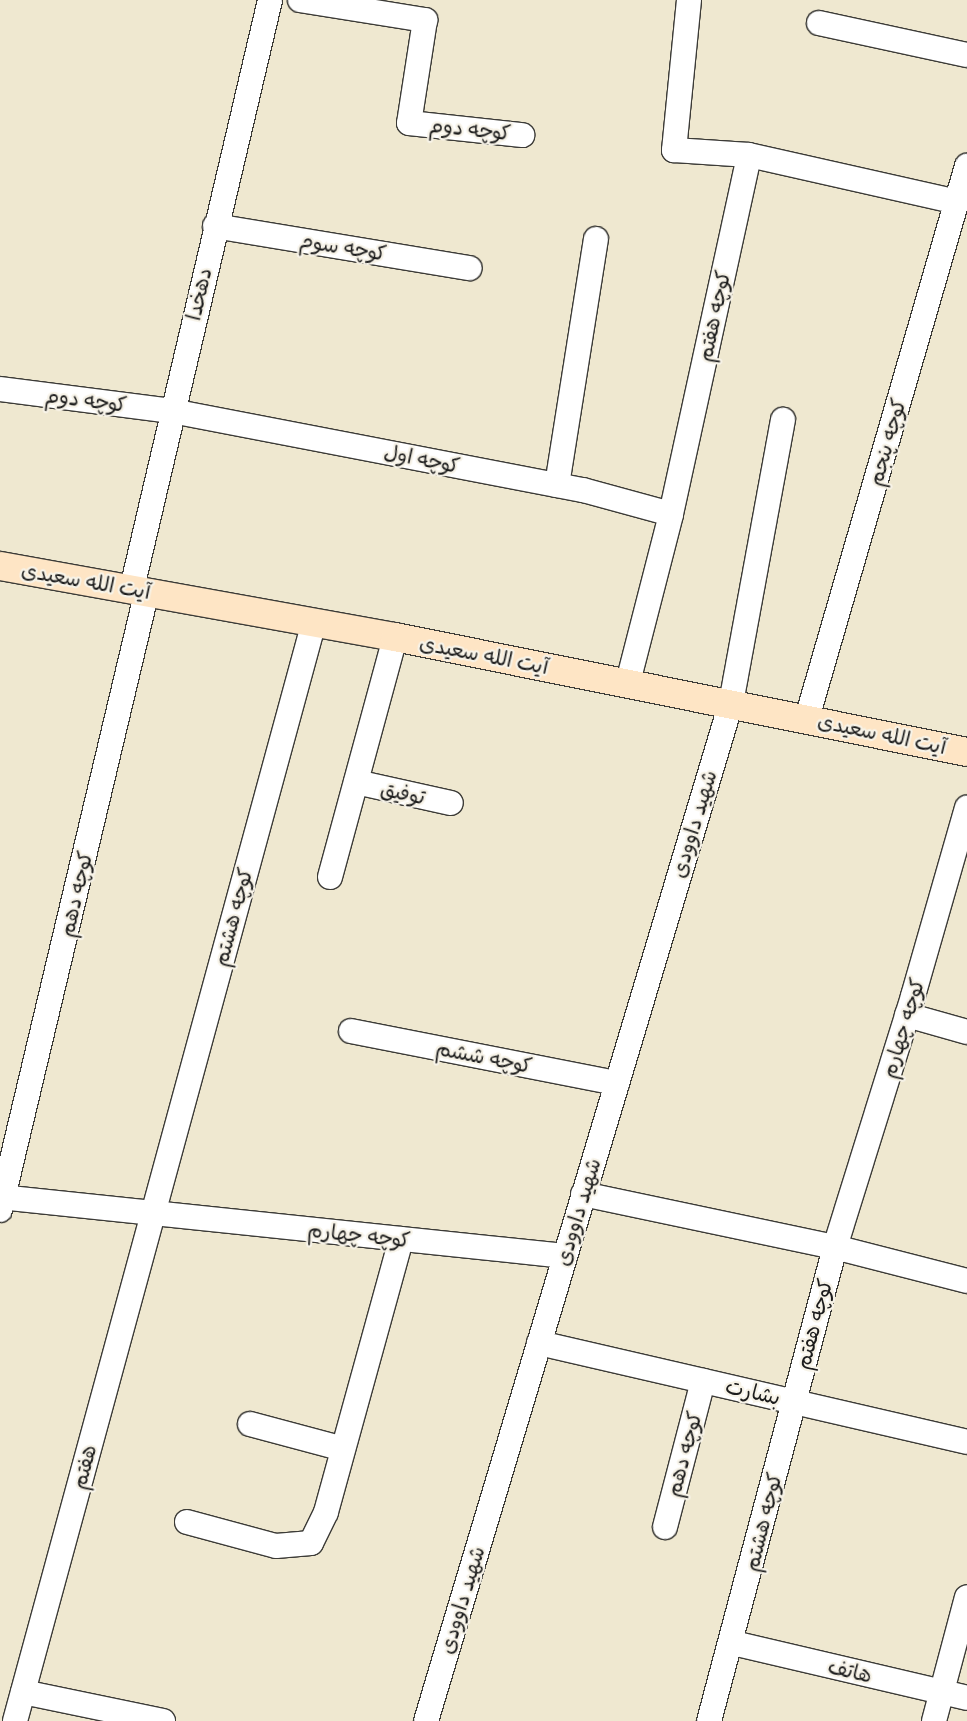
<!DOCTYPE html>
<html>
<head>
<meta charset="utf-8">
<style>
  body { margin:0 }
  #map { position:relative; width:967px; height:1721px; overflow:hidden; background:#efe8d0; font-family:Caveat,"Playpen Sans Arabic",sans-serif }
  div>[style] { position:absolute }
  .roads { filter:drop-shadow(1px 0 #3c3b37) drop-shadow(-1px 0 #3c3b37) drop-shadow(0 1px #3c3b37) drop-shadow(0 -1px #3c3b37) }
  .street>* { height:24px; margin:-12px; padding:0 12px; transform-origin:12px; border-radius:12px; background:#fff }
  .secondary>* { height:28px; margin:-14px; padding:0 14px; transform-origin:14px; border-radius:14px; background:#fee5c5 }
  span { translate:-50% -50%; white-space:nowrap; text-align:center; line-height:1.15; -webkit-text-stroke:4.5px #f7f3e8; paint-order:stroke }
  .street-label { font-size:21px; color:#1c1c1c }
</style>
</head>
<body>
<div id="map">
  <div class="roads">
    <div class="street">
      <div style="left:300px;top:0;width:127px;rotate:9.1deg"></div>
      <div style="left:425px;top:20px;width:104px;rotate:98.8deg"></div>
      <div style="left:409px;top:123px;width:114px;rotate:6.1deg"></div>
      <div style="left:689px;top:0;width:151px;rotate:95.7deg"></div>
      <div style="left:674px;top:150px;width:75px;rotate:3.8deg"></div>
      <div style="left:819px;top:23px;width:151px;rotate:12.2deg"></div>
      <div style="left:215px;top:226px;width:258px;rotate:9.4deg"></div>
      <div style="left:0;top:389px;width:173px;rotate:7.3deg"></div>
      <div style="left:172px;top:411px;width:419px;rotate:10.9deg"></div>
      <div style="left:583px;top:490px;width:91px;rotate:15.3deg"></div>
      <div style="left:557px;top:485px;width:249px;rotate:-81deg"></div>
      <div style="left:132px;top:588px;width:604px;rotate:-76.79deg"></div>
      <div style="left:628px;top:682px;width:173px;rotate:-75.6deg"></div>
      <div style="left:671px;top:514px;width:367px;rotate:-77.7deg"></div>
      <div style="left:749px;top:155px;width:213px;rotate:12.7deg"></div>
      <div style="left:807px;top:718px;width:575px;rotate:-73.84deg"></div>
      <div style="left:356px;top:782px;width:97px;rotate:12.5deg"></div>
      <div style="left:330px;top:877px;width:249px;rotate:-74.8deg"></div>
      <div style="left:907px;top:1015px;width:62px;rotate:15.8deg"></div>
      <div style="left:351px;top:1031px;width:271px;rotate:11.1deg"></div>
      <div style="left:583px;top:1194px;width:258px;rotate:11.9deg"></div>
      <div style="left:835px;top:1247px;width:136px;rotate:14.4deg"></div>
      <div style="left:0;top:1197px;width:568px;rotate:5.96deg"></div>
      <div style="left:0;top:1210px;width:636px;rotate:-76.64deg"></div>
      <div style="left:539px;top:1343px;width:439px;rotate:13deg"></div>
      <div style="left:250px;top:1424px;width:96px;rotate:15deg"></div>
      <div style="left:187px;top:1522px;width:92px;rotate:15.1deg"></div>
      <div style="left:276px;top:1546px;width:35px;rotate:-5deg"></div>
      <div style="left:311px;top:1543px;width:34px;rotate:-64deg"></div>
      <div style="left:326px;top:1512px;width:283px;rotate:-74.6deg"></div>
      <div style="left:665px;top:1527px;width:151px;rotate:-75.4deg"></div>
      <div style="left:733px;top:1643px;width:240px;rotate:13.2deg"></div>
      <div style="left:23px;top:1692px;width:143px;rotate:11.7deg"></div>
      <div style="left:15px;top:1721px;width:1139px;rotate:-74.78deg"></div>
      <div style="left:426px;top:1721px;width:1063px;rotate:-73.32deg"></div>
      <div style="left:731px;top:703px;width:288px;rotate:-79.6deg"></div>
      <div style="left:709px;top:1721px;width:490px;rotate:-75.1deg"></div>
      <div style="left:835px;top:1247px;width:263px;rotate:-72.7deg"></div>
      <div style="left:913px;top:996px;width:196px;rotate:-74deg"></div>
      <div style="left:934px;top:1721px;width:128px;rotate:-75.1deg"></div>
    </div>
    <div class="secondary">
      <div style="left:0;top:566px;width:401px;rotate:10.2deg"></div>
      <div style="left:395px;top:637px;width:583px;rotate:11.37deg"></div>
    </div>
  </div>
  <div class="street-label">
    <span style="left:470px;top:129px;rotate:6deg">کوچه دوم</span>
    <span style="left:343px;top:247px;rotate:9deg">کوچه سوم</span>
    <span style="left:199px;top:294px;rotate:-77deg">دهخدا</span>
    <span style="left:714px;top:316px;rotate:-78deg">کوچه هفتم</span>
    <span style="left:86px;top:400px;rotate:7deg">کوچه دوم</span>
    <span style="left:887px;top:442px;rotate:-74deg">کوچه پنجم</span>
    <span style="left:422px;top:459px;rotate:11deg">کوچه اول</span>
    <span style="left:86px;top:581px;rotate:10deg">آیت الله سعیدی</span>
    <span style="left:484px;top:655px;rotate:11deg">آیت الله سعیدی</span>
    <span style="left:882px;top:734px;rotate:12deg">آیت الله سعیدی</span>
    <span style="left:403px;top:793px;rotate:12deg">توفیق</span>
    <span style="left:694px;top:824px;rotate:-73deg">شهید داوودی</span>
    <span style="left:76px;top:894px;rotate:-77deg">کوچه دهم</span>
    <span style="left:233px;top:917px;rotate:-75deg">کوچه هشتم</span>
    <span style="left:903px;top:1028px;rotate:-73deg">کوچه چهارم</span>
    <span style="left:484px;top:1057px;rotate:11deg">کوچه ششم</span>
    <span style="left:578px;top:1212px;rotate:-73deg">شهید داوودی</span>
    <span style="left:359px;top:1235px;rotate:6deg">کوچه چهارم</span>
    <span style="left:814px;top:1324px;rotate:-75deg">کوچه هفتم</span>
    <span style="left:753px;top:1392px;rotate:13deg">بشارت</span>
    <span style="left:684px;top:1454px;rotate:-75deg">کوچه دهم</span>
    <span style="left:84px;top:1467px;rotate:-75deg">هفتم</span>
    <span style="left:763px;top:1522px;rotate:-76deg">کوچه هشتم</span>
    <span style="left:462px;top:1600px;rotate:-73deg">شهید داوودی</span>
    <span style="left:850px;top:1671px;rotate:13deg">هاتف</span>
  </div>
</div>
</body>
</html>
